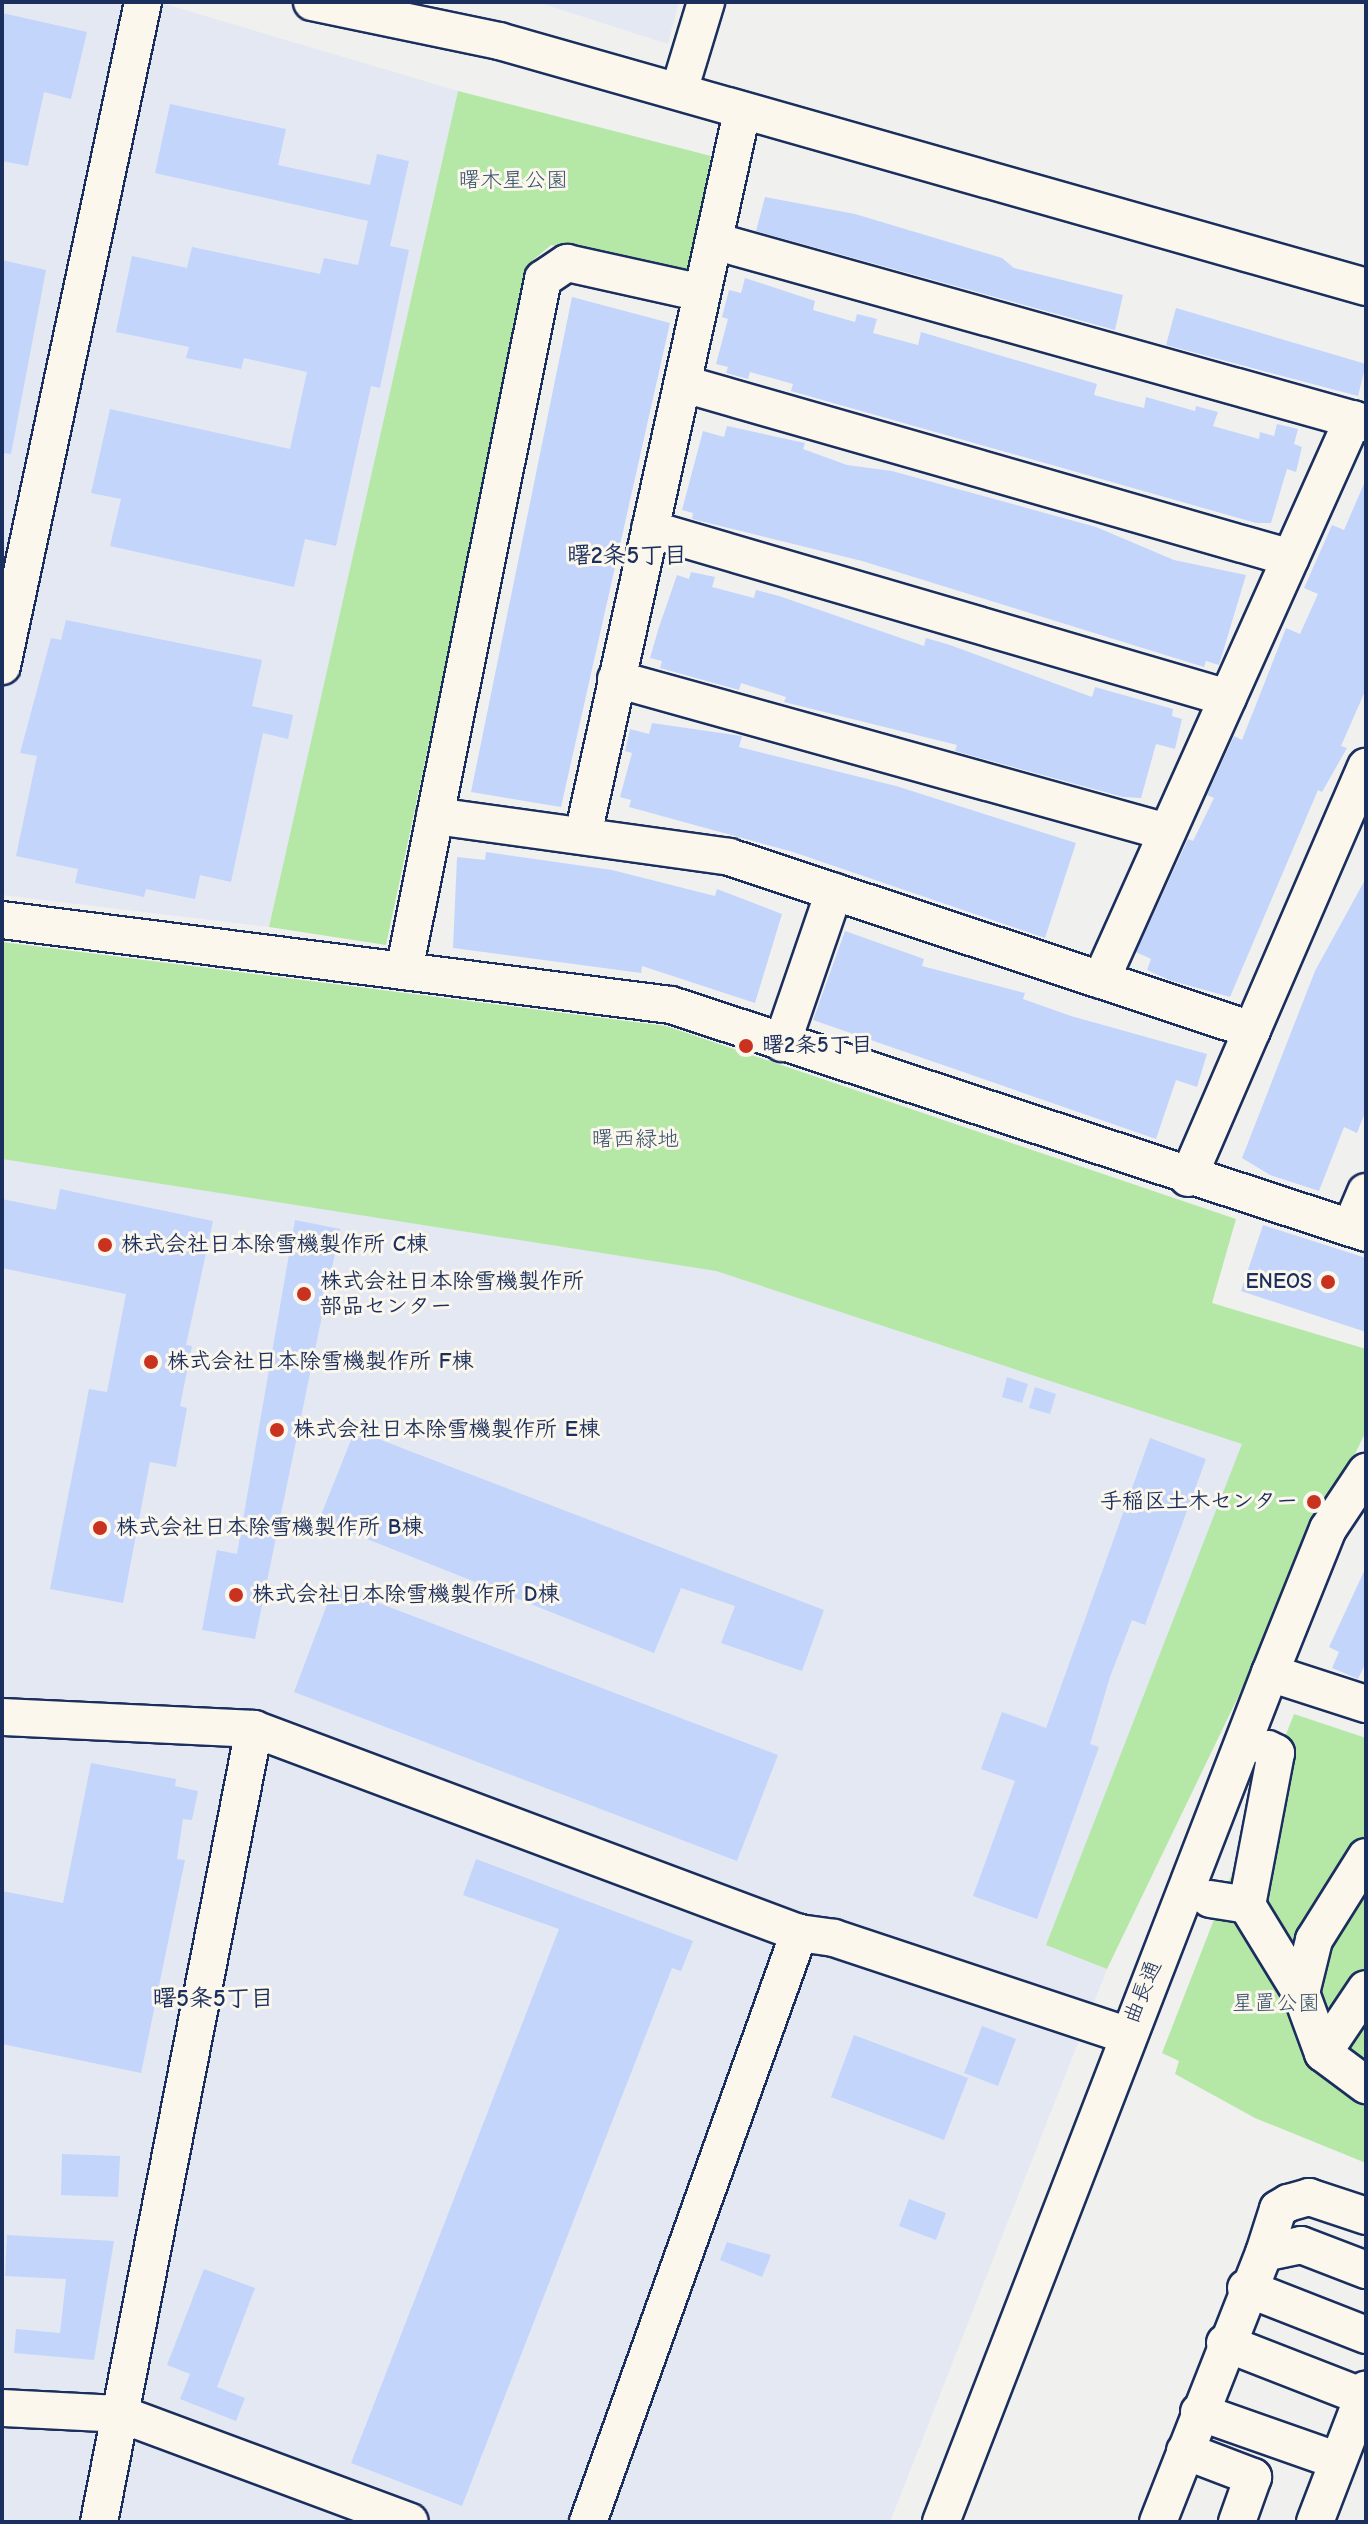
<!DOCTYPE html>
<html>
<head>
<meta charset="utf-8">
<style>
  body { margin:0 }
  #map { position:relative; width:1368px; height:2524px; overflow:hidden; background:#f0f0ef; font-family:"Comic Neue","Klee One",sans-serif }
  div>[style] { position:absolute }
  .built>* { inset:0; background:#e3e8f3 }
  .green>* { inset:0; background:#b5e7a7 }
  .building>* { inset:0; background:#c4d5fb }
  .roads { filter:drop-shadow(2px 0 #1b2f5e) drop-shadow(-2px 0 #1b2f5e) drop-shadow(0 2px #1b2f5e) drop-shadow(0 -2px #1b2f5e) }
  .minor>* { height:36px; margin:-18px; padding:0 18px; transform-origin:18px; border-radius:18px; background:#fbf7ec }
  .dots>* { width:22px; height:22px; translate:-50% -50%; box-sizing:border-box; border:4px solid #fbf7ec; border-radius:50% }
  span { translate:-50% -50%; white-space:nowrap; text-align:center; line-height:1.15; -webkit-text-stroke:6px #fbf7ec; paint-order:stroke }
  .park-label { font-size:22px; color:#3a546d }
  .poi-label { font-size:22px; color:#1b2f5e; font-weight:700 }
  .left { translate:0 -50%; text-align:left }
  .right { translate:-100% -50%; text-align:right }
  .street-label { font-size:22px; color:#1b2f5e }
  .neighbourhood-label { font-size:24px; color:#1b2f5e; font-weight:700 }
  .frame { position:absolute; inset:0; border:4px solid #1b2f5e; pointer-events:none }
</style>
</head>
<body>
<div id="map">
  <div class="built">
    <div style="clip-path:polygon(2px 2px,158px 2px,458px 91px,269px 927px,2px 895px)"></div>
    <div style="clip-path:polygon(537px 2px,679px 2px,668px 44px)"></div>
    <div style="clip-path:polygon(2px 1159px,716px 1271px,1243px 1444px,1047px 1944px,1107px 1969px,890px 2522px,2px 2522px)"></div>
  </div>
  <div class="green">
    <div style="clip-path:polygon(458px 91px,711px 156px,689px 271px,551px 245px,531px 262px,386px 945px,269px 927px)"></div>
    <div style="clip-path:polygon(2px 942px,666px 1026px,1236px 1219px,1212px 1303px,1366px 1349px,1366px 1431px,1107px 1969px,1046px 1945px,1242px 1444px,716px 1271px,2px 1159px)"></div>
    <div style="clip-path:polygon(1294px 1714px,1366px 1738px,1366px 2163px,1255px 2118px,1175px 2074px,1179px 2061px,1162px 2053px)"></div>
  </div>
  <div class="building">
    <div style="clip-path:polygon(2px 13px,87px 32px,71px 99px,44px 92px,28px 166px,2px 161px)"></div>
    <div style="clip-path:polygon(170px 104px,286px 129px,278px 165px,370px 185px,377px 154px,409px 161px,390px 246px,409px 250px,380px 388px,371px 386px,336px 546px,305px 539px,294px 587px,110px 546px,121px 499px,91px 493px,110px 409px,290px 449px,307px 372px,244px 358px,241px 369px,186px 358px,189px 347px,116px 332px,132px 256px,187px 268px,192px 247px,320px 274px,324px 258px,358px 265px,368px 221px,155px 173px)"></div>
    <div style="clip-path:polygon(765px 197px,855px 214px,1002px 258px,1014px 268px,1123px 295px,1115px 330px,756px 231px)"></div>
    <div style="clip-path:polygon(2px 260px,46px 270px,11px 454px,2px 453px)"></div>
    <div style="clip-path:polygon(745px 278px,815px 301px,813px 310px,855px 322px,857px 314px,877px 319px,873px 333px,918px 345px,921px 332px,1097px 384px,1094px 395px,1116px 401px,1144px 408px,1146px 397px,1195px 411px,1196px 406px,1218px 412px,1213px 426px,1259px 439px,1260px 432px,1274px 436px,1277px 424px,1298px 429px,1294px 444px,1302px 447px,1296px 472px,1287px 469px,1271px 523px,1256px 523px,791px 391px,793px 384px,750px 372px,748px 379px,726px 373px,728px 367px,716px 364px,728px 319px,722px 317px,729px 290px,741px 293px)"></div>
    <div style="clip-path:polygon(572px 297px,670px 323px,561px 807px,471px 792px)"></div>
    <div style="clip-path:polygon(1176px 308px,1366px 364px,1358px 396px,1166px 345px)"></div>
    <div style="clip-path:polygon(727px 426px,805px 443px,803px 449px,847px 465px,892px 471px,1096px 527px,1174px 560px,1246px 575px,1219px 665px,1206px 661px,1204px 667px,862px 561px,692px 519px,693px 513px,682px 510px,703px 431px,724px 437px)"></div>
    <div style="clip-path:polygon(1366px 479px,1366px 689px,1341px 746px,1347px 748px,1322px 792px,1318px 790px,1230px 997px,1169px 980px,1147px 970px,1151px 959px,1136px 952px,1188px 839px,1193px 841px,1214px 798px,1207px 795px,1234px 736px,1242px 740px,1286px 628px,1300px 634px,1318px 594px,1304px 588px,1332px 525px,1344px 530px)"></div>
    <div style="clip-path:polygon(691px 572px,715px 577px,712px 587px,754px 598px,756px 590px,779px 596px,924px 646px,926px 638px,950px 645px,1092px 697px,1095px 687px,1173px 709px,1172px 716px,1182px 719px,1175px 749px,1156px 744px,1141px 798px,1123px 797px,955px 751px,957px 745px,784px 702px,786px 697px,741px 683px,739px 690px,660px 668px,662px 661px,650px 658px,659px 627px,677px 575px,689px 579px)"></div>
    <div style="clip-path:polygon(66px 620px,262px 660px,252px 706px,293px 715px,288px 739px,263px 733px,231px 882px,200px 875px,195px 899px,146px 889px,144px 897px,75px 883px,78px 869px,16px 856px,37px 756px,20px 753px,51px 638px,61px 640px)"></div>
    <div style="clip-path:polygon(652px 723px,742px 736px,739px 747px,896px 786px,1076px 843px,1045px 938px,793px 852px,629px 807px,631px 800px,620px 797px,632px 753px,625px 751px,630px 729px,649px 734px)"></div>
    <div style="clip-path:polygon(486px 852px,612px 870px,715px 896px,717px 889px,782px 914px,755px 1003px,642px 966px,641px 973px,453px 948px,457px 857px,485px 860px)"></div>
    <div style="clip-path:polygon(1366px 878px,1366px 1110px,1357px 1133px,1344px 1127px,1319px 1191px,1270px 1175px,1242px 1158px,1315px 971px)"></div>
    <div style="clip-path:polygon(845px 931px,924px 959px,922px 966px,1025px 993px,1023px 999px,1071px 1016px,1207px 1054px,1197px 1087px,1176px 1080px,1156px 1139px,813px 1020px)"></div>
    <div style="clip-path:polygon(60px 1189px,213px 1221px,186px 1345px,192px 1346px,180px 1406px,187px 1408px,176px 1467px,150px 1462px,123px 1603px,50px 1589px,89px 1389px,107px 1392px,126px 1294px,2px 1268px,2px 1199px,56px 1210px)"></div>
    <div style="clip-path:polygon(295px 1220px,340px 1229px,255px 1639px,202px 1630px,217px 1550px,237px 1554px)"></div>
    <div style="clip-path:polygon(1263px 1225px,1366px 1258px,1366px 1332px,1241px 1291px)"></div>
    <div style="clip-path:polygon(1007px 1377px,1028px 1384px,1022px 1403px,1002px 1397px)"></div>
    <div style="clip-path:polygon(1035px 1387px,1056px 1394px,1050px 1414px,1029px 1408px)"></div>
    <div style="clip-path:polygon(355px 1430px,824px 1610px,802px 1671px,721px 1643px,735px 1606px,681px 1588px,654px 1653px,319px 1520px)"></div>
    <div style="clip-path:polygon(1150px 1438px,1206px 1459px,1145px 1625px,1132px 1620px,1110px 1677px,1090px 1744px,1099px 1747px,1037px 1919px,973px 1896px,1015px 1781px,981px 1769px,1002px 1712px,1046px 1728px)"></div>
    <div style="clip-path:polygon(1366px 1567px,1366px 1662px,1358px 1679px,1332px 1668px,1339px 1652px,1329px 1647px)"></div>
    <div style="clip-path:polygon(334px 1586px,778px 1755px,737px 1861px,294px 1692px)"></div>
    <div style="clip-path:polygon(91px 1763px,176px 1779px,175px 1786px,198px 1791px,192px 1820px,183px 1819px,177px 1859px,185px 1860px,141px 2073px,2px 2044px,2px 1891px,63px 1903px)"></div>
    <div style="clip-path:polygon(476px 1859px,693px 1941px,681px 1971px,672px 1968px,462px 2506px,351px 2463px,559px 1929px,463px 1895px)"></div>
    <div style="clip-path:polygon(982px 2026px,1016px 2039px,998px 2086px,964px 2073px)"></div>
    <div style="clip-path:polygon(854px 2035px,968px 2078px,944px 2140px,831px 2097px)"></div>
    <div style="clip-path:polygon(62px 2154px,120px 2156px,118px 2197px,61px 2195px)"></div>
    <div style="clip-path:polygon(909px 2199px,946px 2213px,936px 2240px,899px 2226px)"></div>
    <div style="clip-path:polygon(7px 2235px,114px 2241px,94px 2360px,14px 2353px,16px 2329px,60px 2333px,66px 2279px,5px 2276px)"></div>
    <div style="clip-path:polygon(727px 2242px,771px 2255px,762px 2277px,720px 2260px)"></div>
    <div style="clip-path:polygon(204px 2269px,255px 2288px,217px 2387px,245px 2398px,236px 2421px,180px 2399px,190px 2374px,167px 2365px)"></div>
  </div>
  <div class="roads">
    <div class="minor">
      <div style="left:312px;top:2px;width:191px;rotate:11.8deg"></div>
      <div style="left:499px;top:41px;width:901px;rotate:15.84deg"></div>
      <div style="left:679px;top:91px;width:93px;rotate:-73.1deg"></div>
      <div style="left:714px;top:241px;width:677px;rotate:15.6deg"></div>
      <div style="left:684px;top:384px;width:631px;rotate:16deg"></div>
      <div style="left:650px;top:529px;width:602px;rotate:16.3deg"></div>
      <div style="left:2px;top:666px;width:679px;rotate:-78.01deg"></div>
      <div style="left:616px;top:679px;width:572px;rotate:15.52deg"></div>
      <div style="left:435px;top:816px;width:297px;rotate:7.9deg"></div>
      <div style="left:729px;top:857px;width:551px;rotate:18.3deg"></div>
      <div style="left:583px;top:835px;width:740px;rotate:-77.6deg"></div>
      <div style="left:2px;top:920px;width:674px;rotate:7.24deg"></div>
      <div style="left:671px;top:1005px;width:731px;rotate:18.16deg"></div>
      <div style="left:404px;top:971px;width:706px;rotate:-78.64deg"></div>
      <div style="left:543px;top:279px;width:29px;rotate:-34deg"></div>
      <div style="left:567px;top:263px;width:138px;rotate:12.5deg"></div>
      <div style="left:1101px;top:980px;width:615px;rotate:-65.81deg"></div>
      <div style="left:782px;top:1043px;width:160px;rotate:-71deg"></div>
      <div style="left:1188px;top:1178px;width:448px;rotate:-66.6deg"></div>
      <div style="left:1351px;top:1227px;width:38px;rotate:-67deg"></div>
      <div style="left:1270px;top:1673px;width:101px;rotate:17.9deg"></div>
      <div style="left:2px;top:1717px;width:252px;rotate:2.7deg"></div>
      <div style="left:254px;top:1729px;width:582px;rotate:20.52deg"></div>
      <div style="left:799px;top:1933px;width:35px;rotate:8deg"></div>
      <div style="left:834px;top:1938px;width:308px;rotate:18.4deg"></div>
      <div style="left:1268px;top:1749px;width:9px;rotate:27deg"></div>
      <div style="left:1276px;top:1753px;width:155px;rotate:100.8deg"></div>
      <div style="left:1247px;top:1905px;width:103px;rotate:58.5deg"></div>
      <div style="left:1366px;top:1857px;width:98px;rotate:122.1deg"></div>
      <div style="left:1314px;top:1940px;width:55px;rotate:103.8deg"></div>
      <div style="left:1301px;top:1993px;width:64px;rotate:69.9deg"></div>
      <div style="left:1323px;top:2053px;width:54px;rotate:36.7deg"></div>
      <div style="left:1210px;top:1899px;width:37px;rotate:9deg"></div>
      <div style="left:1323px;top:2053px;width:77px;rotate:-56.1deg"></div>
      <div style="left:1264px;top:2253px;width:46px;rotate:-72.3deg"></div>
      <div style="left:1278px;top:2209px;width:12px;rotate:-31deg"></div>
      <div style="left:1288px;top:2203px;width:22px;rotate:-16deg"></div>
      <div style="left:1309px;top:2197px;width:60px;rotate:18.4deg"></div>
      <div style="left:1246px;top:2288px;width:129px;rotate:21.4deg"></div>
      <div style="left:1225px;top:2343px;width:151px;rotate:21.3deg"></div>
      <div style="left:2px;top:2408px;width:118px;rotate:2.9deg"></div>
      <div style="left:120px;top:2414px;width:309px;rotate:20.4deg"></div>
      <div style="left:1199px;top:2412px;width:147px;rotate:19.4deg"></div>
      <div style="left:1185px;top:2451px;width:73px;rotate:20.9deg"></div>
      <div style="left:1253px;top:2477px;width:48px;rotate:109.6deg"></div>
      <div style="left:99px;top:2522px;width:808px;rotate:-78.94deg"></div>
      <div style="left:588px;top:2522px;width:626px;rotate:-70.29deg"></div>
      <div style="left:941px;top:2522px;width:911px;rotate:-68.82deg"></div>
      <div style="left:1270px;top:1673px;width:155px;rotate:-68.1deg"></div>
      <div style="left:1328px;top:1529px;width:69px;rotate:-56.3deg"></div>
      <div style="left:1158px;top:2522px;width:289px;rotate:-68.5deg"></div>
      <div style="left:1264px;top:2253px;width:38px;rotate:-12deg"></div>
      <div style="left:1301px;top:2245px;width:70px;rotate:21deg"></div>
      <div style="left:1315px;top:2522px;width:142px;rotate:-69deg"></div>
    </div>
  </div>
  <div class="dots">
    <div style="left:746px;top:1046px;background:#c8321e"></div>
    <div style="left:105px;top:1245px;background:#c8321e"></div>
    <div style="left:1328px;top:1282px;background:#c8321e"></div>
    <div style="left:304px;top:1294px;background:#c8321e"></div>
    <div style="left:151px;top:1362px;background:#c8321e"></div>
    <div style="left:277px;top:1430px;background:#c8321e"></div>
    <div style="left:1314px;top:1502px;background:#c8321e"></div>
    <div style="left:100px;top:1528px;background:#c8321e"></div>
    <div style="left:236px;top:1595px;background:#c8321e"></div>
  </div>
  <div class="park-label">
    <span style="left:513px;top:181px">曙木星公園</span>
    <span style="left:635px;top:1140px">曙西緑地</span>
    <span style="left:1276px;top:2004px">星置公園</span>
  </div>
  <div class="poi-label">
    <span class="left" style="left:762px;top:1046px">曙2条5丁目</span>
    <span class="left" style="left:121px;top:1245px">株式会社日本除雪機製作所 C棟</span>
    <span class="left" style="left:320px;top:1294px">株式会社日本除雪機製作所<br>部品センター</span>
    <span class="right" style="left:1312px;top:1282px">ENEOS</span>
    <span class="left" style="left:167px;top:1362px">株式会社日本除雪機製作所 F棟</span>
    <span class="left" style="left:293px;top:1430px">株式会社日本除雪機製作所 E棟</span>
    <span class="right" style="left:1298px;top:1502px">手稲区土木センター</span>
    <span class="left" style="left:116px;top:1528px">株式会社日本除雪機製作所 B棟</span>
    <span class="left" style="left:252px;top:1595px">株式会社日本除雪機製作所 D棟</span>
  </div>
  <div class="street-label">
    <span style="left:1143px;top:1992px;rotate:-68deg">曲長通</span>
  </div>
  <div class="neighbourhood-label">
    <span style="left:627px;top:556px">曙2条5丁目</span>
    <span style="left:213px;top:1999px">曙5条5丁目</span>
  </div>
  <div class="frame"></div>
</div>
</body>
</html>
